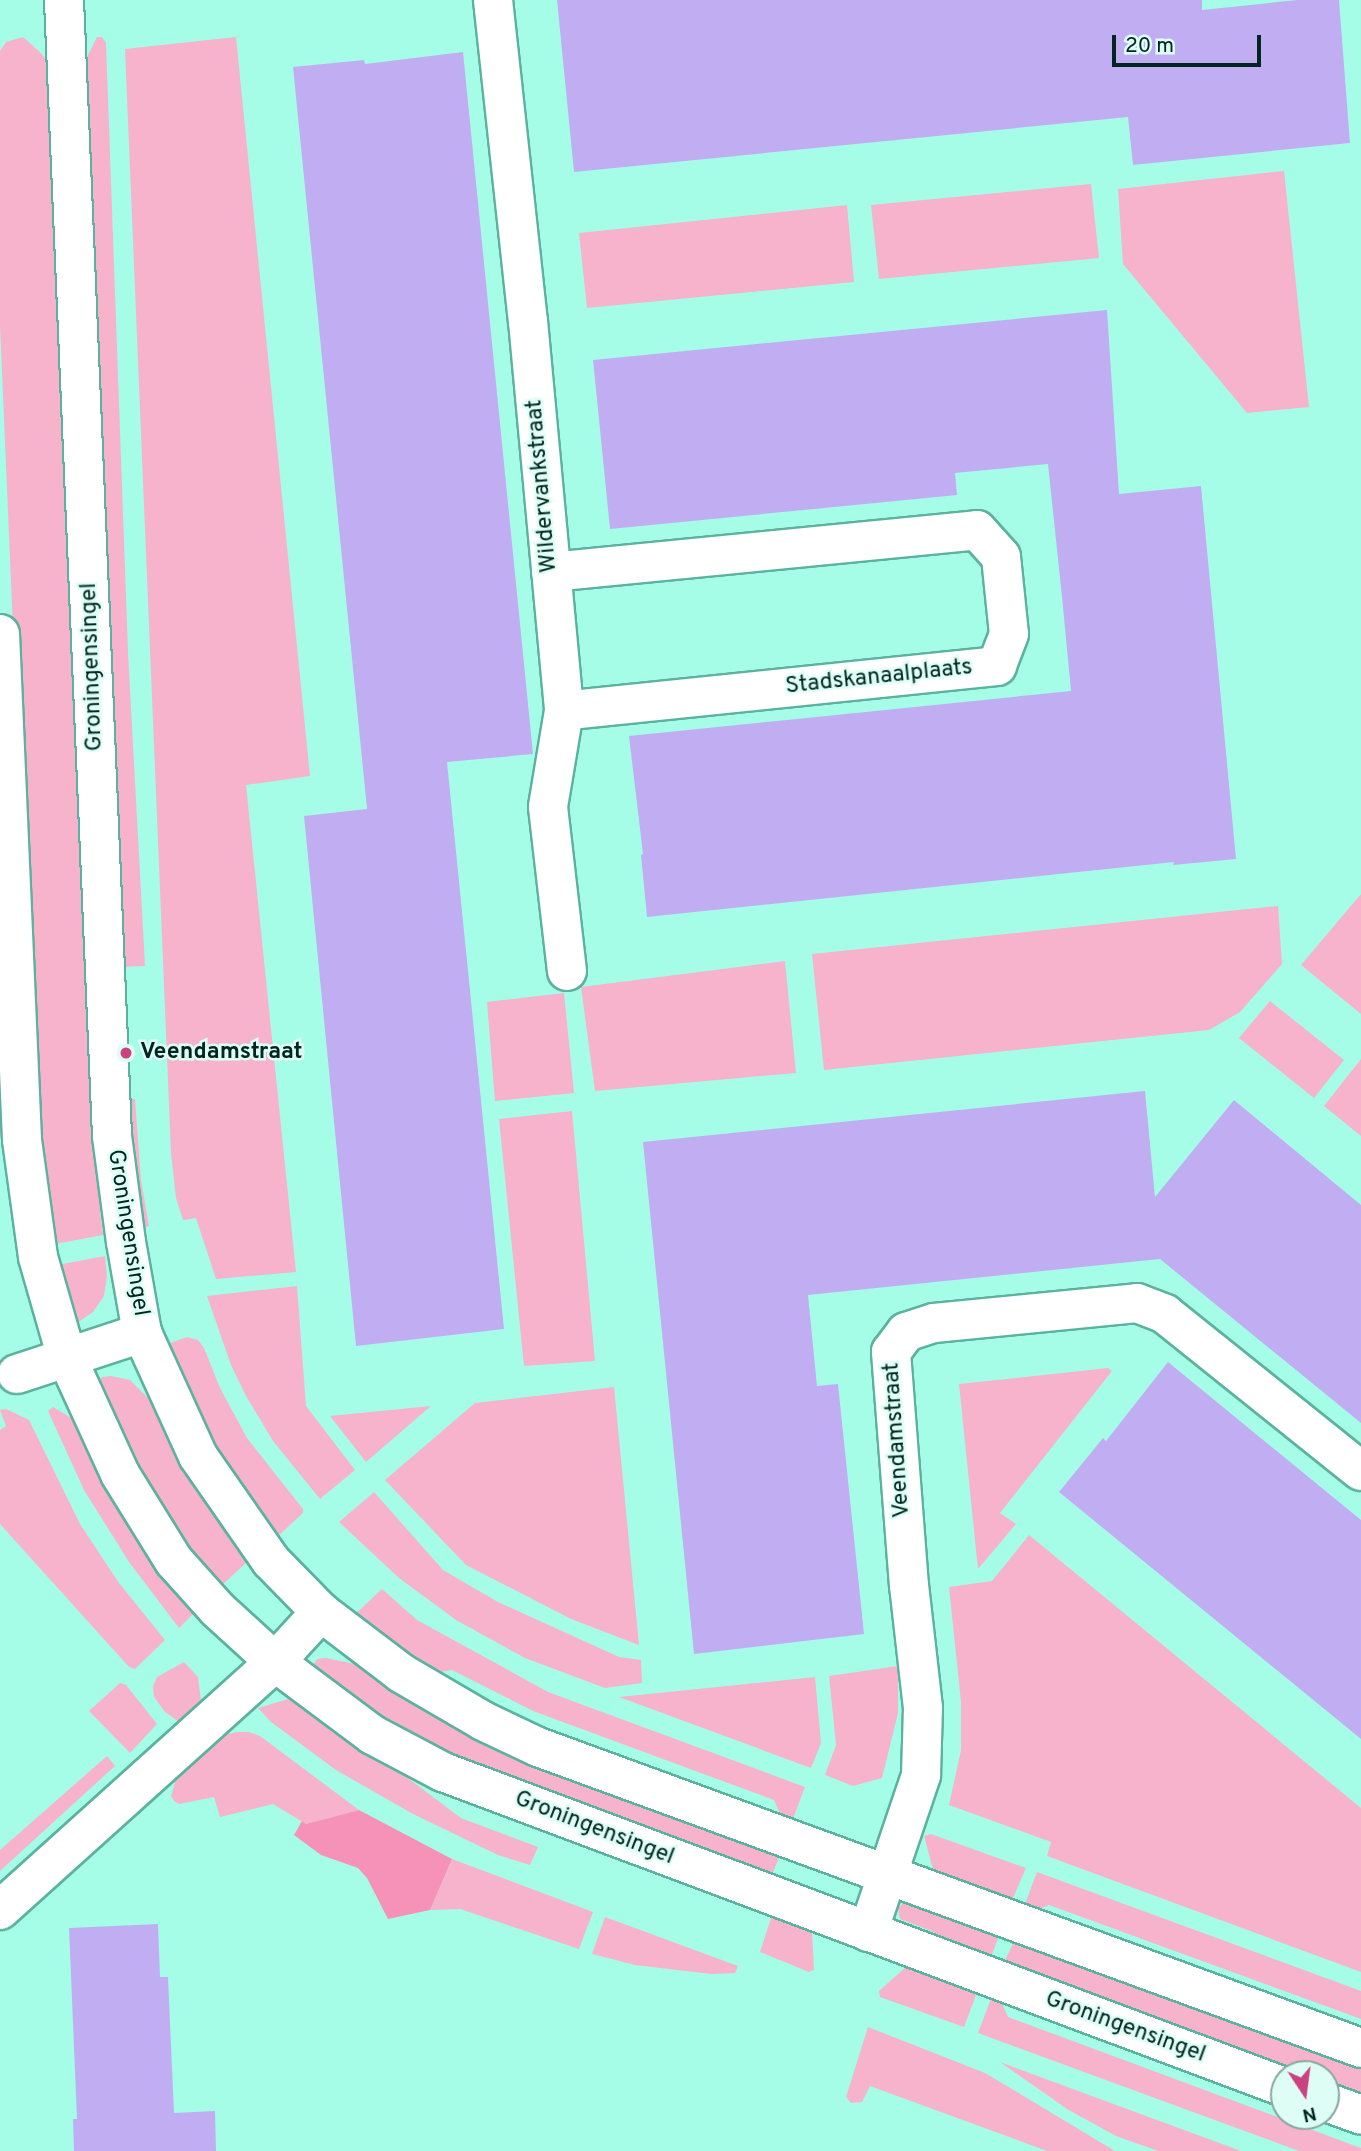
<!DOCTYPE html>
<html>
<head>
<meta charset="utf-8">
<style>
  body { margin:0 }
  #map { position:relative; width:1361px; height:2151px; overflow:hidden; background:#a6fde7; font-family:Overpass,sans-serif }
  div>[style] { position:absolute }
  .green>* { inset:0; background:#f7b3cb }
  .forest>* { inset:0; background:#f691b7 }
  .building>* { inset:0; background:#c1aef2 }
  .roads { filter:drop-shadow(2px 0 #5bb29e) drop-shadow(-2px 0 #5bb29e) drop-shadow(0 2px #5bb29e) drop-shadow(0 -2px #5bb29e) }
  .street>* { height:38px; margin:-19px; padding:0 19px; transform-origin:19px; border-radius:19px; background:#fff }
  .secondary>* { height:38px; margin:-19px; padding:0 19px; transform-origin:19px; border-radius:19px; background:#fff }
  .dots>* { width:19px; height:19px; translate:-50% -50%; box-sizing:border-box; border:4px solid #defef5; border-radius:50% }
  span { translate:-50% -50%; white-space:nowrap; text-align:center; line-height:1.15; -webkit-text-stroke:5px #defef5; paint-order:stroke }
  .street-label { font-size:23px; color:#00261f }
  .poi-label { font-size:23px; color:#00261f; font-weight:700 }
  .left { translate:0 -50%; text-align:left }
  .north { position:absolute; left:1270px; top:2060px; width:70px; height:70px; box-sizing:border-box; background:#defef5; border:2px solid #85a89f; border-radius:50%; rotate:167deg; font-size:19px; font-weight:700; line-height:28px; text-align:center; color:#00261f }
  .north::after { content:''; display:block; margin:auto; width:24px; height:32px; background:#ca427f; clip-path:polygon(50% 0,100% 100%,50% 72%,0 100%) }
  .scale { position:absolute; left:1112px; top:35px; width:149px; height:32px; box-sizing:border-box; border:4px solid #00261f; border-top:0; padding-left:9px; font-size:21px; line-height:24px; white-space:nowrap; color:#00261f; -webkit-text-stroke:5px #defef5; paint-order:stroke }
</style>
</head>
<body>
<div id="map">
  <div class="green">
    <div style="clip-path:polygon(23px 37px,41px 53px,50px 66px,103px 1173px,100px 1211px,103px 1235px,50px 1245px,41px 1191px,27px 957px,0 325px,0 51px,6px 42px)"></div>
    <div style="clip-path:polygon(97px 37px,102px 37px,106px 43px,128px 652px,145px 966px,121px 967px,83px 75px,88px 55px)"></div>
    <div style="clip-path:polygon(236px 37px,310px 776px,246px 785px,296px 1272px,216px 1279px,196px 1218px,183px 1220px,176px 1198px,171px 1153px,125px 49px)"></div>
    <div style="clip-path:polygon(1284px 171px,1309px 407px,1247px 413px,1123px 264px,1118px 189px)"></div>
    <div style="clip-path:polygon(1091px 184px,1099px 258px,879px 279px,871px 205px)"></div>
    <div style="clip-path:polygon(847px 205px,854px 282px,587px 308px,579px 233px)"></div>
    <div style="clip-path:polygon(1361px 894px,1361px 1014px,1301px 965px)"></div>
    <div style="clip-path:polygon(1278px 906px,1282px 964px,1240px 1012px,1209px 1030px,824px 1070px,812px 954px)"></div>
    <div style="clip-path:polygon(785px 961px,796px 1073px,595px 1091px,581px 987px)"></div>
    <div style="clip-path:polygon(564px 993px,574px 1093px,495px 1101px,487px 1002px)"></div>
    <div style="clip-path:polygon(1270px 1001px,1344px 1060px,1314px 1098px,1239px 1038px)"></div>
    <div style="clip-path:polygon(1361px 1059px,1361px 1136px,1324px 1106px)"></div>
    <div style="clip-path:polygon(125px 1099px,135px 1099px,141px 1180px,149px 1226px,139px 1229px)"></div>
    <div style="clip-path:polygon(572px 1111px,595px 1361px,524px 1366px,499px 1119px)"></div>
    <div style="clip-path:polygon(105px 1256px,107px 1276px,104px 1296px,93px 1312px,77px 1323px,72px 1322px,57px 1265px)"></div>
    <div style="clip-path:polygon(297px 1286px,306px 1406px,355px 1470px,320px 1499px,273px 1441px,246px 1396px,231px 1365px,207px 1296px)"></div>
    <div style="clip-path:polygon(187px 1337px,198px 1340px,204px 1348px,220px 1388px,247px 1438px,303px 1509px,303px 1513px,276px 1538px,209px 1444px,165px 1345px)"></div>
    <div style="clip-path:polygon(1108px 1368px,1112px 1371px,1000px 1513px,1016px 1524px,978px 1569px,959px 1384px)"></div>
    <div style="clip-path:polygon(111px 1376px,130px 1380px,156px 1406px,248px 1561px,220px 1587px,167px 1519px,130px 1462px,98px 1382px,102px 1377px)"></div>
    <div style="clip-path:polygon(614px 1387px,639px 1645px,571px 1619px,466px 1565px,385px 1480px,475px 1403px)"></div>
    <div style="clip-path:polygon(431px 1406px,366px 1462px,330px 1416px)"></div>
    <div style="clip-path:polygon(53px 1407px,75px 1420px,84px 1442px,122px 1507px,197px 1610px,179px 1628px,129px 1562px,84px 1490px,48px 1411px)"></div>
    <div style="clip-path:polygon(6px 1409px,29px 1420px,80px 1524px,119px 1583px,165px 1640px,135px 1669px,129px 1667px,0 1524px,0 1430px,6px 1426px,0 1410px)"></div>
    <div style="clip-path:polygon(374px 1492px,443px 1570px,498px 1602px,619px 1657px,641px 1660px,642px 1683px,605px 1688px,525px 1658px,456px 1620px,399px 1578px,339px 1522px)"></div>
    <div style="clip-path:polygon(1029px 1535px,1361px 1808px,1361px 1972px,1047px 1856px,1051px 1842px,949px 1805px,961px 1750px,961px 1702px,949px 1587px,992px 1581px)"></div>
    <div style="clip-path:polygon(382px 1589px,417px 1620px,548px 1692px,805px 1787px,791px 1824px,785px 1825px,774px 1800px,533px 1711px,452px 1670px,429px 1674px,352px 1617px)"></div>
    <div style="clip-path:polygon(326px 1658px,360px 1665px,776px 1854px,779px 1858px,771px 1877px,459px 1762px,385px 1722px,315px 1670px,313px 1665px,317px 1659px)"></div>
    <div style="clip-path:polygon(184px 1662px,198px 1677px,201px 1701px,182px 1724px,165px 1712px,154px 1697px,153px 1686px,157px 1677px)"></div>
    <div style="clip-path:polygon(898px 1666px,898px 1713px,882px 1778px,853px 1786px,825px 1775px,836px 1745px,829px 1676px)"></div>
    <div style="clip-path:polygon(815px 1677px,821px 1743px,811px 1768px,619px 1697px)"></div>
    <div style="clip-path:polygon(120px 1683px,126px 1685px,157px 1724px,130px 1753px,89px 1711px)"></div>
    <div style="clip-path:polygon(288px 1699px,294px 1703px,296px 1700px,365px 1746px,461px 1818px,538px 1847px,530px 1865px,498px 1855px,413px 1814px,336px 1770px,271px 1722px,258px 1708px)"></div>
    <div style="clip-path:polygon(237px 1732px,249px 1732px,260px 1736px,359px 1810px,306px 1824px,273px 1804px,220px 1817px,214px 1797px,179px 1804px,174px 1801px,171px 1796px,176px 1779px,224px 1735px)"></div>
    <div style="clip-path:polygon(107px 1756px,115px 1766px,0 1871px,0 1850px)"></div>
    <div style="clip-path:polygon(931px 1834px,1026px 1868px,1010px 1905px,934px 1873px,924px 1836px)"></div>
    <div style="clip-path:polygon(452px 1859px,593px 1912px,579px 1949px,460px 1909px,430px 1910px)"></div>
    <div style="clip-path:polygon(1037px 1872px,1361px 1991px,1361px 2019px,1049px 1905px,1026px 1915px,1022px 1912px)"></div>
    <div style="clip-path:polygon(911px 1902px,1000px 1933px,990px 1960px,929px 1930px,900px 1919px,898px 1908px,903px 1903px)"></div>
    <div style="clip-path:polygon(772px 1915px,805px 1923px,804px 1928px,812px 1931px,814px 1970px,809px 1972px,760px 1952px)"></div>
    <div style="clip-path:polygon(605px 1917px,738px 1966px,735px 1973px,711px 1974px,635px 1965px,592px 1954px)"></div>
    <div style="clip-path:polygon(1015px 1939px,1361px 2067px,1361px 2099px,1326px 2086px,1326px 2074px,1294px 2074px,1002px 1967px)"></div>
    <div style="clip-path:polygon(907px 1966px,979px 1987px,964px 2027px,880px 1997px,879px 1991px)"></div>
    <div style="clip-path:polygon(993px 1993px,997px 1993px,1008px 2017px,1361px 2148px,1361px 2151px,1299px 2151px,978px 2033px)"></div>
    <div style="clip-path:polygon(868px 2027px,985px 2073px,1115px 2151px,1047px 2151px,870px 2086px,862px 2102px,851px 2103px,846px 2097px)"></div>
    <div style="clip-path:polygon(1000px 2062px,1241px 2151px,1158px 2151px,1116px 2136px,1067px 2109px)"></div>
  </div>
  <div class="forest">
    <div style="clip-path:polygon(359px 1810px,452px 1859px,430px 1910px,388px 1919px,367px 1878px,358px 1868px,321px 1855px,294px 1835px,302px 1821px,306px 1824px)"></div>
  </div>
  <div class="building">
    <div style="clip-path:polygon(557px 0,1202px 0,1202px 10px,1297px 0,1339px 0,1350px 143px,1133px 165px,1128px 117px,574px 172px)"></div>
    <div style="clip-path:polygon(463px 52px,533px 754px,447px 762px,504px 1329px,356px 1346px,304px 816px,367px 809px,293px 67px,364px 60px,365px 64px)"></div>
    <div style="clip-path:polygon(1107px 310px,1119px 494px,1201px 486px,1236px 859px,1173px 865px,1174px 862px,647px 917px,641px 855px,643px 854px,629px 736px,1071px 691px,1062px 597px,1048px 464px,955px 473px,957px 495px,610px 529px,593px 360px)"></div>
    <div style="clip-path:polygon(1145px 1091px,1155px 1197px,1234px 1100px,1361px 1205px,1361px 1423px,1160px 1259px,808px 1295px,817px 1386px,838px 1384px,864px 1634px,694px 1654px,643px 1142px)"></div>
    <div style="clip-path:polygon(1168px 1362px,1361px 1520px,1361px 1739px,1059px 1492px,1103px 1438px,1106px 1441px)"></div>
    <div style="clip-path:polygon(158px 1924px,160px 1977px,168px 1977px,174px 2113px,215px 2111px,216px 2151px,74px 2151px,73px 2119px,77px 2119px,69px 1928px)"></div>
  </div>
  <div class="roads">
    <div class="street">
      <div style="left:493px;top:0;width:323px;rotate:83.8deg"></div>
      <div style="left:528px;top:321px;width:392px;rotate:84.7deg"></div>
      <div style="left:564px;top:711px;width:97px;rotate:99.5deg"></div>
      <div style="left:548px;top:807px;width:165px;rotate:83.4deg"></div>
      <div style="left:551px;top:572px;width:428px;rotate:-5.6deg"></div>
      <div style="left:977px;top:530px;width:36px;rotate:48deg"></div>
      <div style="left:1001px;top:557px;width:77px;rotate:84.1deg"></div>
      <div style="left:1009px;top:634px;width:34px;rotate:111deg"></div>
      <div style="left:997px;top:666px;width:435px;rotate:174.1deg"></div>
      <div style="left:17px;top:1374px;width:132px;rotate:-18.2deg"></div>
      <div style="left:0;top:1910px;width:370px;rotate:-42deg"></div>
      <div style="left:275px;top:1662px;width:68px;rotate:-47.4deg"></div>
      <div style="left:868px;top:1932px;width:166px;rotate:-71.3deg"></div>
      <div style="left:921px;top:1775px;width:67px;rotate:-88.3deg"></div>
      <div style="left:923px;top:1708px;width:123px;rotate:-96.5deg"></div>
      <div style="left:909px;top:1586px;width:235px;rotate:-94.4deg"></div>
      <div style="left:891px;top:1352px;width:25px;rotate:-53deg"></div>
      <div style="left:906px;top:1332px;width:29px;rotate:-18deg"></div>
      <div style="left:934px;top:1323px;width:204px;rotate:-5.6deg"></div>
      <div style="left:1137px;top:1303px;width:30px;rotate:21deg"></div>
      <div style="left:1165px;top:1314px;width:251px;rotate:38.7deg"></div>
    </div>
    <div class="secondary">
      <div style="left:64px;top:0;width:1137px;rotate:87.58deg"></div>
      <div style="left:112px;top:1136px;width:107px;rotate:82.5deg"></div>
      <div style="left:126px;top:1242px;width:92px;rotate:80deg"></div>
      <div style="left:142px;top:1333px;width:135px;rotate:65.5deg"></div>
      <div style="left:198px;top:1456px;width:128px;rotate:55.2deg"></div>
      <div style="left:271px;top:1561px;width:71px;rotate:45.6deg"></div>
      <div style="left:321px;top:1612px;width:101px;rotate:37.3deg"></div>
      <div style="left:401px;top:1673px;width:95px;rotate:30.3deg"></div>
      <div style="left:483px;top:1721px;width:61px;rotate:25.3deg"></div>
      <div style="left:538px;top:1747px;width:876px;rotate:20.09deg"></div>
      <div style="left:0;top:634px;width:506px;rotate:87.51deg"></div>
      <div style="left:22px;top:1140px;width:118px;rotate:82.2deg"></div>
      <div style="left:38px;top:1257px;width:105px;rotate:74deg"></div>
      <div style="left:67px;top:1358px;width:128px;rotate:65.4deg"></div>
      <div style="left:120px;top:1474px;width:102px;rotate:58.2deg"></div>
      <div style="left:174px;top:1561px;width:64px;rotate:48.1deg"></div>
      <div style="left:217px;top:1609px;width:79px;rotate:42.4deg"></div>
      <div style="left:275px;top:1662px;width:122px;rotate:36.7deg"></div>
      <div style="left:373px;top:1735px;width:79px;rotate:27.9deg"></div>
      <div style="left:443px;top:1772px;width:898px;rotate:20.53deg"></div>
      <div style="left:1326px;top:2102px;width:37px;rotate:20deg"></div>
    </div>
  </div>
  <div class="dots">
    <div style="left:126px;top:1053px;background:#ca427f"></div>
  </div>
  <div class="street-label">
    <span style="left:543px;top:486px;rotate:-95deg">Wildervankstraat</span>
    <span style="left:93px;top:667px;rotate:-92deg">Groningensingel</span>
    <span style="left:879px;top:678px;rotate:-6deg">Stadskanaalplaats</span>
    <span style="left:127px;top:1233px;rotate:81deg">Groningensingel</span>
    <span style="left:898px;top:1440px;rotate:-94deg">Veendamstraat</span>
    <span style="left:594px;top:1829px;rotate:21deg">Groningensingel</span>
    <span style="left:1125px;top:2028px;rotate:20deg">Groningensingel</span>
  </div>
  <div class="poi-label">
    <span class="left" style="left:140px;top:1053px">Veendamstraat</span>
  </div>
  <div class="north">N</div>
  <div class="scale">20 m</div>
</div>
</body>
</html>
